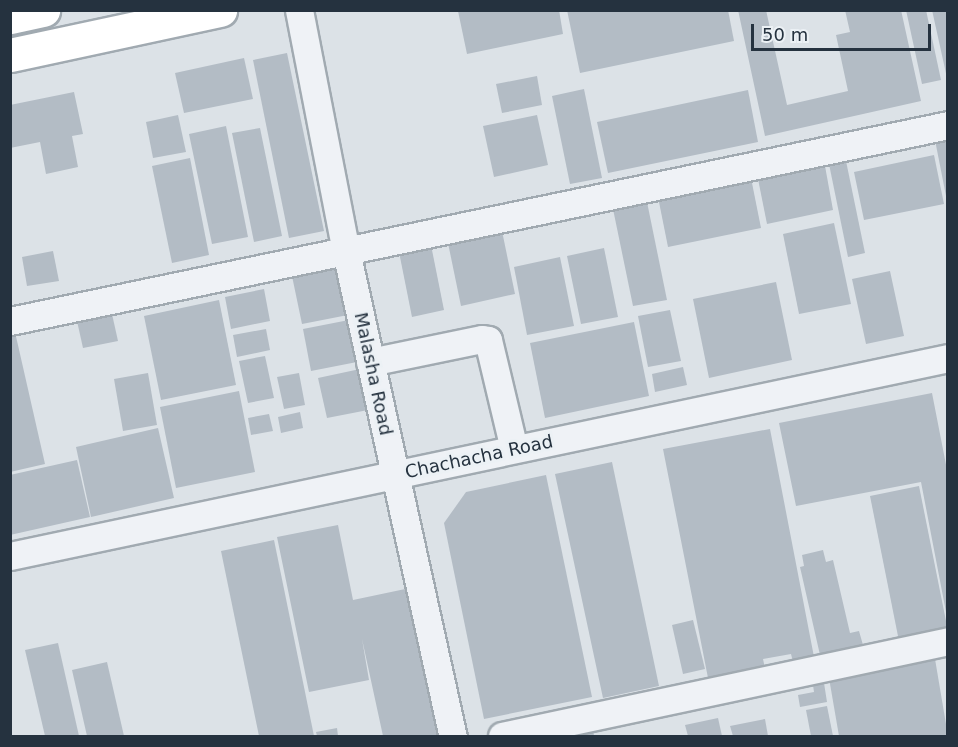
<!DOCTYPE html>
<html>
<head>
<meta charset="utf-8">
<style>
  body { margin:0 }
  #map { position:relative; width:958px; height:747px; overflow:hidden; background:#dce2e7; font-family:"DejaVu Sans",sans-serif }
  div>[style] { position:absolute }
  .building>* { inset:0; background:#b3bcc5 }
  .roads { filter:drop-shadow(2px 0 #a1aab1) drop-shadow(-2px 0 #a1aab1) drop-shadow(0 2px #a1aab1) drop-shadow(0 -2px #a1aab1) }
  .minor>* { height:27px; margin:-13.5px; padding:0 13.5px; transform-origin:13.5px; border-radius:13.5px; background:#eff2f6 }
  .major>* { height:33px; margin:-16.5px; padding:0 16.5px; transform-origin:16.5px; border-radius:16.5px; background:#fff }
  span { translate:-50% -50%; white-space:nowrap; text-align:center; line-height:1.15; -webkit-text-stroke:6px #ecf1f5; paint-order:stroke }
  .street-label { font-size:18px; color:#25323f }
  .frame { position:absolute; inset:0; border:12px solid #25323f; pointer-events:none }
  .scale { position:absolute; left:751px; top:24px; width:180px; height:27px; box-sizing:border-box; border:3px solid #25323f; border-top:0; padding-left:8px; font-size:18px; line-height:21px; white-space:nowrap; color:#25323f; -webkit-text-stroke:4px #ecf1f5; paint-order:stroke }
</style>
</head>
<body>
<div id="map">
  <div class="building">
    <div style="clip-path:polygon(462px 10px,559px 10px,563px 34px,467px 54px,458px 11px)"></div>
    <div style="clip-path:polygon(567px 10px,728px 10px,734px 41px,580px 73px)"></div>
    <div style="clip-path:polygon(738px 10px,766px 10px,787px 105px,848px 91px,836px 35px,850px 32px,845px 10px,901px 10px,921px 101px,765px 136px)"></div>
    <div style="clip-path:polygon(906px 10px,926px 10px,941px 80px,922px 84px)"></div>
    <div style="clip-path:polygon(932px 10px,948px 10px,948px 78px,947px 78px)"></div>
    <div style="clip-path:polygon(287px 53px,324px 231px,289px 238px,253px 60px)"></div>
    <div style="clip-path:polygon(244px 58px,253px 99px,184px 113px,175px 73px)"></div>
    <div style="clip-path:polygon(537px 76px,542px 105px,502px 113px,496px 84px)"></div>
    <div style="clip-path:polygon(584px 89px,602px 178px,570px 184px,552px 96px)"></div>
    <div style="clip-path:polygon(748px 90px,758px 142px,608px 173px,597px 122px)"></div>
    <div style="clip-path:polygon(74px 92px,83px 134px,72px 136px,78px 167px,46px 174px,40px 142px,10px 148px,10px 105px)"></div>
    <div style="clip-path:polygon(178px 115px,186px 152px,153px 158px,146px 122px)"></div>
    <div style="clip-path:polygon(537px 115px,548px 165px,494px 177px,483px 126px)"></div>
    <div style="clip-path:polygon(226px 126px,248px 237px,212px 244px,189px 134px)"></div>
    <div style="clip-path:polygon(260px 128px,282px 236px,254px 242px,232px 133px)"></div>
    <div style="clip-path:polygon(948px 137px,948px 196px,946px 196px,935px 140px)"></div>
    <div style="clip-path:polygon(934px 155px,944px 204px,864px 220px,854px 172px)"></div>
    <div style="clip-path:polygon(190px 158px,209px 255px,172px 263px,152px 166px)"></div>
    <div style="clip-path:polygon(846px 161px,865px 253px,848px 257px,829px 164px)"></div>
    <div style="clip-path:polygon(825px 166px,833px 210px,767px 224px,758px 179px)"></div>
    <div style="clip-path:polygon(751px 178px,761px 228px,668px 247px,658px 197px)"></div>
    <div style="clip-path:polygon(647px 202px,667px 300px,633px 306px,613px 209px)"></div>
    <div style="clip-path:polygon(834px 223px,851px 304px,799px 314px,783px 234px)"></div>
    <div style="clip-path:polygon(502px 231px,515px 294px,461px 306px,448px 243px)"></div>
    <div style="clip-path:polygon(431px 245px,444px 310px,412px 317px,399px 252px)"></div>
    <div style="clip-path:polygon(604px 248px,618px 317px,581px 324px,567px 256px)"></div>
    <div style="clip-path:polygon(53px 251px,59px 281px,27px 286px,22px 257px)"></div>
    <div style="clip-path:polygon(560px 257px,574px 326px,527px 335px,514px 267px)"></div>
    <div style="clip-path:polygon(338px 267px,348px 315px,302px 324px,292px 276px)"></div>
    <div style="clip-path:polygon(890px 271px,904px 336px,866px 344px,852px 279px)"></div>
    <div style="clip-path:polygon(776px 282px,792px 360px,709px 378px,693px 299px)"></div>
    <div style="clip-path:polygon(264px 289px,270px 321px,231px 329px,225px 297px)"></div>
    <div style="clip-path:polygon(219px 300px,236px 385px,161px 400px,144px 316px)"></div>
    <div style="clip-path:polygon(670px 310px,681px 361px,648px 367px,638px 316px)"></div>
    <div style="clip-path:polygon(112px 314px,118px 341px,83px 348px,77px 321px)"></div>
    <div style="clip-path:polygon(349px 320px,357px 362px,311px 371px,303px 329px)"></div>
    <div style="clip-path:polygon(634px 322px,649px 396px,545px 418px,530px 343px)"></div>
    <div style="clip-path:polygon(266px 329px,270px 350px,237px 357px,233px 335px)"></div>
    <div style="clip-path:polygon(15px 332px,45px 464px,10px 472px,10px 333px)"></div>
    <div style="clip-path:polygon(265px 356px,274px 398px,248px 403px,239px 361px)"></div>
    <div style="clip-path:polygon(683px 367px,687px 385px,655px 392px,652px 374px)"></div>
    <div style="clip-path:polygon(360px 369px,368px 410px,327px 418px,318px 378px)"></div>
    <div style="clip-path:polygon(148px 373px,157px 425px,123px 431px,114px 379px)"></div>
    <div style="clip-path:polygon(299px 373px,305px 405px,284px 409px,277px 377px)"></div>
    <div style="clip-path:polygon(239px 391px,255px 472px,176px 488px,160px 407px)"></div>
    <div style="clip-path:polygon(932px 393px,948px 475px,946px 612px,921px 482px,796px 506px,779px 423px)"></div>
    <div style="clip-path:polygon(300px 412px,303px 428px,281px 433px,278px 417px)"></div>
    <div style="clip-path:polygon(269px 414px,273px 431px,251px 435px,248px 418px)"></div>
    <div style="clip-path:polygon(158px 428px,174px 498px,91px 517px,76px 447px)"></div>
    <div style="clip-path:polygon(770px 429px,815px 662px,794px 666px,791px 654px,763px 659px,766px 673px,709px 683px,663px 449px)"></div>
    <div style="clip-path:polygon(77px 460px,90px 517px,10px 535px,10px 475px)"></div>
    <div style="clip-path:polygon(612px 462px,659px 686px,603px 698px,555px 474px)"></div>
    <div style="clip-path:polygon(546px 475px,592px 697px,484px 719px,444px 523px,466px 492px)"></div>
    <div style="clip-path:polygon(919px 486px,948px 631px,899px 641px,870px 496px)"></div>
    <div style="clip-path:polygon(338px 525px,353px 600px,410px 588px,443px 736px,383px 736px,362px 639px,369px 680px,309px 692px,277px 537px)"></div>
    <div style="clip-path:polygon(274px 540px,314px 736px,259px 736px,221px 551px)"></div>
    <div style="clip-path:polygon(823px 550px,826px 562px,833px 560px,850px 633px,859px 631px,863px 645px,820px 655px,800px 567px,804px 566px,802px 555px)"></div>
    <div style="clip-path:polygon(693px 620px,705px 669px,683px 674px,672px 625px)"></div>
    <div style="clip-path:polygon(58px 643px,79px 736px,45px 736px,25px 650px)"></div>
    <div style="clip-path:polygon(935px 659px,948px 736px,839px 736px,829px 678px)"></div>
    <div style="clip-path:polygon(107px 662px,124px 736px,87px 736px,72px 670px)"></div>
    <div style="clip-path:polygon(824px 683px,827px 702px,800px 707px,798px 695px,814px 692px,813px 685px)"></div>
    <div style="clip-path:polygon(827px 706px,833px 736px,811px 736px,806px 710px)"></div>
    <div style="clip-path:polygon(718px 718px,722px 736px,688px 736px,685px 725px)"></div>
    <div style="clip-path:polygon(765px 719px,768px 736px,733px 736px,730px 726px)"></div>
    <div style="clip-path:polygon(337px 728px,338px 736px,317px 736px,316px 732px)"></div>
    <div style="clip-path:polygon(593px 729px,594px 736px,561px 736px)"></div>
  </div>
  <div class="roads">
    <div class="minor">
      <div style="left:299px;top:10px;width:246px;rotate:79deg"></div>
      <div style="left:346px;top:251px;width:497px;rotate:77.6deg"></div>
      <div style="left:10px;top:321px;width:958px;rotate:-11.8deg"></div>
      <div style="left:370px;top:362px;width:114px;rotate:-11.6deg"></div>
      <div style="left:482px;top:339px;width:6px;rotate:9deg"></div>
      <div style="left:488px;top:340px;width:112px;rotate:76.6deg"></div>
      <div style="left:10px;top:556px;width:959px;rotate:-11.92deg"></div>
      <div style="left:502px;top:736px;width:456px;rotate:-12deg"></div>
    </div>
    <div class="major">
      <div style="left:10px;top:17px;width:34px;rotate:-12deg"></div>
      <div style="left:10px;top:55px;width:215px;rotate:-12.1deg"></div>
    </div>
  </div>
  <div class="street-label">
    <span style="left:373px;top:374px;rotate:78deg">Malasha Road</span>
    <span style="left:479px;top:457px;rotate:-12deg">Chachacha Road</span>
  </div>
  <div class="frame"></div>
  <div class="scale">50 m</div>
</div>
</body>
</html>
